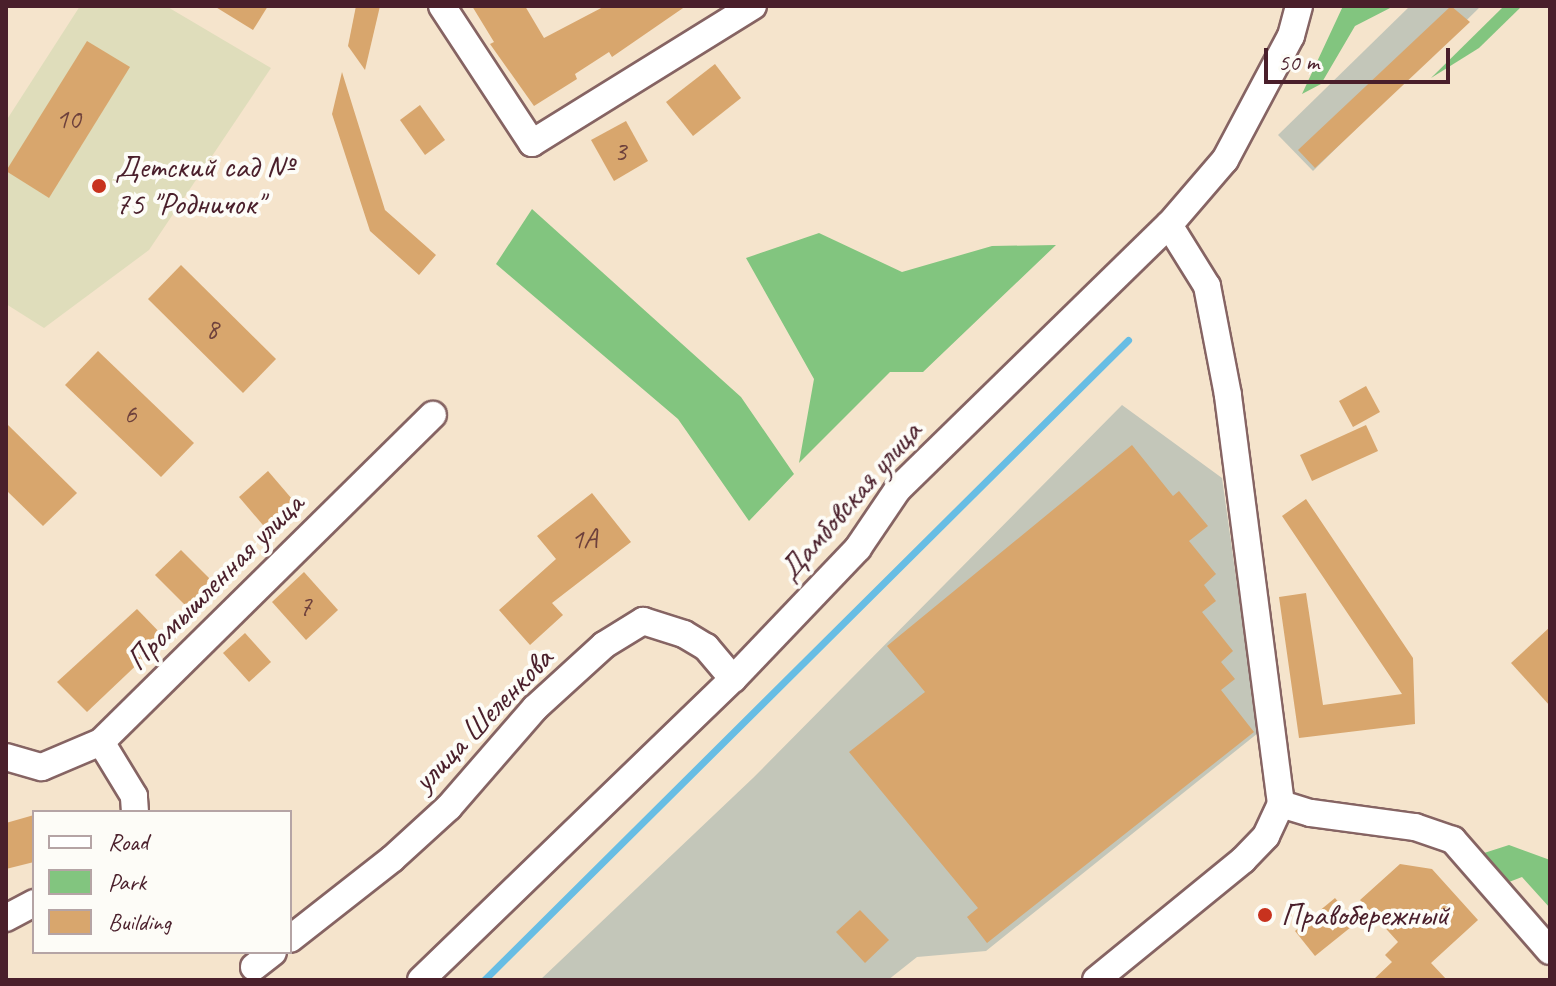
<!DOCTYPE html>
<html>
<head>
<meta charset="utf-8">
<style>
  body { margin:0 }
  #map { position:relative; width:1556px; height:986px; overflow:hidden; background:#f5e4cc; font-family:Caveat,sans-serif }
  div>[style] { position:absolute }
  .built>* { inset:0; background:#dfddbb }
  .industrial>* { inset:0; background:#c3c6b9 }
  .green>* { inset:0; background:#82c57f }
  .stream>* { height:7px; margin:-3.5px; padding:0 3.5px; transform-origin:3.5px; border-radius:3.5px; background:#67bde4 }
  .building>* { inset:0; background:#d8a66d }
  .roads { filter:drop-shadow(2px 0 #866463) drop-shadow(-2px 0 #866463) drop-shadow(0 2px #866463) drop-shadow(0 -2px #866463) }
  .minor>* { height:26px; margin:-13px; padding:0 13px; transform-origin:13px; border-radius:13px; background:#fff }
  .dots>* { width:22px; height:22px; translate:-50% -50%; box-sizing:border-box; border:4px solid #fdfcf7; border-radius:50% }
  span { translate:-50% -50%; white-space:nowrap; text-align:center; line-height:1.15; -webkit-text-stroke:8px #fdfcf7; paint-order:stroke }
  .number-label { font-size:28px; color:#6e413c }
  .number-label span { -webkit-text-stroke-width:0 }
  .poi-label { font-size:32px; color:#4a1f2b }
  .left { translate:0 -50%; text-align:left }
  .street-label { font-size:32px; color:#4a1f2b }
  .frame { position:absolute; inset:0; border:8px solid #4a1f2b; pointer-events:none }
  .legend { position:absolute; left:32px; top:810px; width:260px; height:144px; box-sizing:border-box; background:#fdfcf7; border:2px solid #b5a4a5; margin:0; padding:10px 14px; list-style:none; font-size:24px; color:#4a1f2b }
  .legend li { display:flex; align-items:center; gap:16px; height:40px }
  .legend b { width:40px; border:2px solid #b5a4a5 }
  .scale { position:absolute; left:1264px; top:48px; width:186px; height:36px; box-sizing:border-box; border:4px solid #4a1f2b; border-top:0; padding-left:10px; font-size:24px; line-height:28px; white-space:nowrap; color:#4a1f2b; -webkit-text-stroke:6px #fdfcf7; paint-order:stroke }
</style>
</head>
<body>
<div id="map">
  <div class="built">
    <div style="clip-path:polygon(80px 6px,166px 6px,271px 68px,149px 250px,44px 328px,6px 304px,6px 121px)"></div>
  </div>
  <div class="industrial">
    <div style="clip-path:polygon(1410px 6px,1481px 6px,1313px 171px,1278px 135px)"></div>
    <div style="clip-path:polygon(1122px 405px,1222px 478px,1258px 733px,986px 951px,917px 957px,888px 980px,540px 980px,753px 778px)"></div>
  </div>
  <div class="green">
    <div style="clip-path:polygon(1343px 6px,1394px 6px,1355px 26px,1321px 84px,1302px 94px)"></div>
    <div style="clip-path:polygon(1504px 6px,1522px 6px,1479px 48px,1431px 78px)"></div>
    <div style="clip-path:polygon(532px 209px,741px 397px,794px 474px,749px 521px,678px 419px,496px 264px)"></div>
    <div style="clip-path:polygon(819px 233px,902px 272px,992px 246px,1056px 245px,923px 372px,890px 372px,799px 463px,814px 379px,746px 258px)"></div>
    <div style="clip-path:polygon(1509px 845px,1550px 860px,1550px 908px,1522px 877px,1509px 882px,1500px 879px,1481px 854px)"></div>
  </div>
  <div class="stream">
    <div style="left:484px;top:980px;width:908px;rotate:-44.82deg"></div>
  </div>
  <div class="building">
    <div style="clip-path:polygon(214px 6px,268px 6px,253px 30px)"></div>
    <div style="clip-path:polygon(356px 6px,380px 6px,365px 70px,348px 46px)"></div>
    <div style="clip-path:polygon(472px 6px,525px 6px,544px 38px,605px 6px,686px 6px,612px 57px,609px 52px,575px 74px,577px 79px,534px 106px,490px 44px,494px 42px)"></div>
    <div style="clip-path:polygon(1451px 6px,1470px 22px,1315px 168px,1298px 150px)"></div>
    <div style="clip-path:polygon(87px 41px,130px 67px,49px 198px,6px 171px)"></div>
    <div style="clip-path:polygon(715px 64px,741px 98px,693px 136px,666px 102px)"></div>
    <div style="clip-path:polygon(342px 72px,385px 210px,436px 255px,419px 275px,370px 231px,332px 114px)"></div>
    <div style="clip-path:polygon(420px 105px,445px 140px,425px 155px,400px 120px)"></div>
    <div style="clip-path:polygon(626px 121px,648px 161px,614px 181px,591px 140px)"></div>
    <div style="clip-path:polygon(181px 265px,276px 359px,243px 393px,148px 299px)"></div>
    <div style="clip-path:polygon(98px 351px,194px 443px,161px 477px,65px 385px)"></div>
    <div style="clip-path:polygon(1366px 386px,1380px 412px,1353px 427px,1339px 401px)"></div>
    <div style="clip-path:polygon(6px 423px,77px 493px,43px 526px,6px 490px)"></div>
    <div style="clip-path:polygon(1366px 425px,1378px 451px,1312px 481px,1300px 455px)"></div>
    <div style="clip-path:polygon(1132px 445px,1173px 496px,1179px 491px,1208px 526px,1189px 541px,1216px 574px,1204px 585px,1216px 601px,1202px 612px,1233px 651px,1221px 662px,1235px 679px,1221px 690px,1254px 732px,987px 943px,967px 917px,978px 908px,849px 752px,925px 692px,887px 646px)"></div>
    <div style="clip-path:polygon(268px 471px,298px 506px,268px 531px,239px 497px)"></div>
    <div style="clip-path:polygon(592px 493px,631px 542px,552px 603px,563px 615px,530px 645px,499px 610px,556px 559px,537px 536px)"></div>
    <div style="clip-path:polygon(1306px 499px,1413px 658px,1415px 724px,1299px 738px,1279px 597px,1306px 593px,1323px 705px,1402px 694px,1282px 516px)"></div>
    <div style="clip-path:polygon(181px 550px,214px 583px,189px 609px,155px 575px)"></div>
    <div style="clip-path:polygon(304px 572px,338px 610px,306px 640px,272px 602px)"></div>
    <div style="clip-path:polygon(137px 609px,165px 638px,87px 712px,57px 682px)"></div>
    <div style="clip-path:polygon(1550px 627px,1550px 706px,1511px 663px)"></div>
    <div style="clip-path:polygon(245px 633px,271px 662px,249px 682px,223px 653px)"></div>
    <div style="clip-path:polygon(34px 815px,34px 862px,6px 869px,6px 823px)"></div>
    <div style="clip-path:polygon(1400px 864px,1432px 869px,1478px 920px,1431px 963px,1447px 980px,1373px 980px,1392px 962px,1385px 955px,1398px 942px,1360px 900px)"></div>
    <div style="clip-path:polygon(1335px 898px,1356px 923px,1315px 956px,1295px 931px)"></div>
    <div style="clip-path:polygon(860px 910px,889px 940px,865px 963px,836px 932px)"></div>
  </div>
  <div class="roads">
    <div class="minor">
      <div style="left:442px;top:6px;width:164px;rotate:56.7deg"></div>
      <div style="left:532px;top:143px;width:260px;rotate:-31.8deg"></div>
      <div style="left:6px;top:757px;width:37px;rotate:16deg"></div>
      <div style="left:42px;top:767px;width:64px;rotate:-23deg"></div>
      <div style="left:1281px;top:804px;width:31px;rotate:17deg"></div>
      <div style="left:1311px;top:813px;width:105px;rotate:7.7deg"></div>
      <div style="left:1415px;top:827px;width:40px;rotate:18.9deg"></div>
      <div style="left:1453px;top:840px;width:147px;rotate:48.9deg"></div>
      <div style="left:135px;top:812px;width:16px;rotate:-94deg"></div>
      <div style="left:134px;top:796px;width:63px;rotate:-121.4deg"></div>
      <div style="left:101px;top:742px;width:466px;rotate:-44.6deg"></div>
      <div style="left:6px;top:918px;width:32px;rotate:-28deg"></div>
      <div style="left:290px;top:939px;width:130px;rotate:-38.1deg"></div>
      <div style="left:392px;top:859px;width:77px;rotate:-42.4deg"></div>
      <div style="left:449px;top:807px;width:131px;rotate:-49deg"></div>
      <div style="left:535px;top:708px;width:93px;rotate:-42.4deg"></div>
      <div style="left:604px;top:645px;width:46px;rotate:-31.6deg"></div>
      <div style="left:643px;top:621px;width:43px;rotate:17.6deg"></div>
      <div style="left:684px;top:634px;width:26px;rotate:31deg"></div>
      <div style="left:706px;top:647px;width:42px;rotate:49.8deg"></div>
      <div style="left:254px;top:967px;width:24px;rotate:-38deg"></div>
      <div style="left:421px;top:980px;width:434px;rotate:-44deg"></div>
      <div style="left:733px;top:679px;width:181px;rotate:-46.3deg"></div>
      <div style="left:858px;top:548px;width:71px;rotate:-55.9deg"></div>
      <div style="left:898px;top:489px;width:378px;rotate:-44.3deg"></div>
      <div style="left:1169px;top:225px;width:86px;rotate:-49.3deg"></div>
      <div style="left:1225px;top:160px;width:140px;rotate:-62deg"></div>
      <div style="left:1291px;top:36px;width:31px;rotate:-75deg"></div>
      <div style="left:1096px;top:980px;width:190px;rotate:-39.2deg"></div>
      <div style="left:1243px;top:860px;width:33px;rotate:-46deg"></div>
      <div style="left:1266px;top:836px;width:35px;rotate:-65deg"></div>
      <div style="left:1281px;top:804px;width:412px;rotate:-97.4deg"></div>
      <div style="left:1228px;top:395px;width:111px;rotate:-100.9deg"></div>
      <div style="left:1207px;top:286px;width:72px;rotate:-121.9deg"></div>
    </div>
  </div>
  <div class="dots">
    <div style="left:99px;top:186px;background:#c8321e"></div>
    <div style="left:1265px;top:915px;background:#c8321e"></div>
  </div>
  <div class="number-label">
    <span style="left:68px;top:119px">10</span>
    <span style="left:620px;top:151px">3</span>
    <span style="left:212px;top:329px">8</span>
    <span style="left:130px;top:414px">6</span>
    <span style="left:584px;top:539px">1А</span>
    <span style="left:305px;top:606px">7</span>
  </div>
  <div class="poi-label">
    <span class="left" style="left:115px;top:186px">Детский сад №<br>75 "Родничок"</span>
    <span class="left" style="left:1281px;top:915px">Правобережный</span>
  </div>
  <div class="street-label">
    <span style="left:850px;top:501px;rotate:-49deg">Дамбовская улица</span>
    <span style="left:215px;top:582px;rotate:-45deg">Промышленная улица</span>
    <span style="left:483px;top:720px;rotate:-46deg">улица Шеленкова</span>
  </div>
  <div class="frame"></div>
  <ul class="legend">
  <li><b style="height:10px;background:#fff"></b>Road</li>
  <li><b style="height:22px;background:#82c57f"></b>Park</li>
  <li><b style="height:22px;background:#d8a66d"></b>Building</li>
  </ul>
  <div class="scale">50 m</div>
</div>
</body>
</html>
